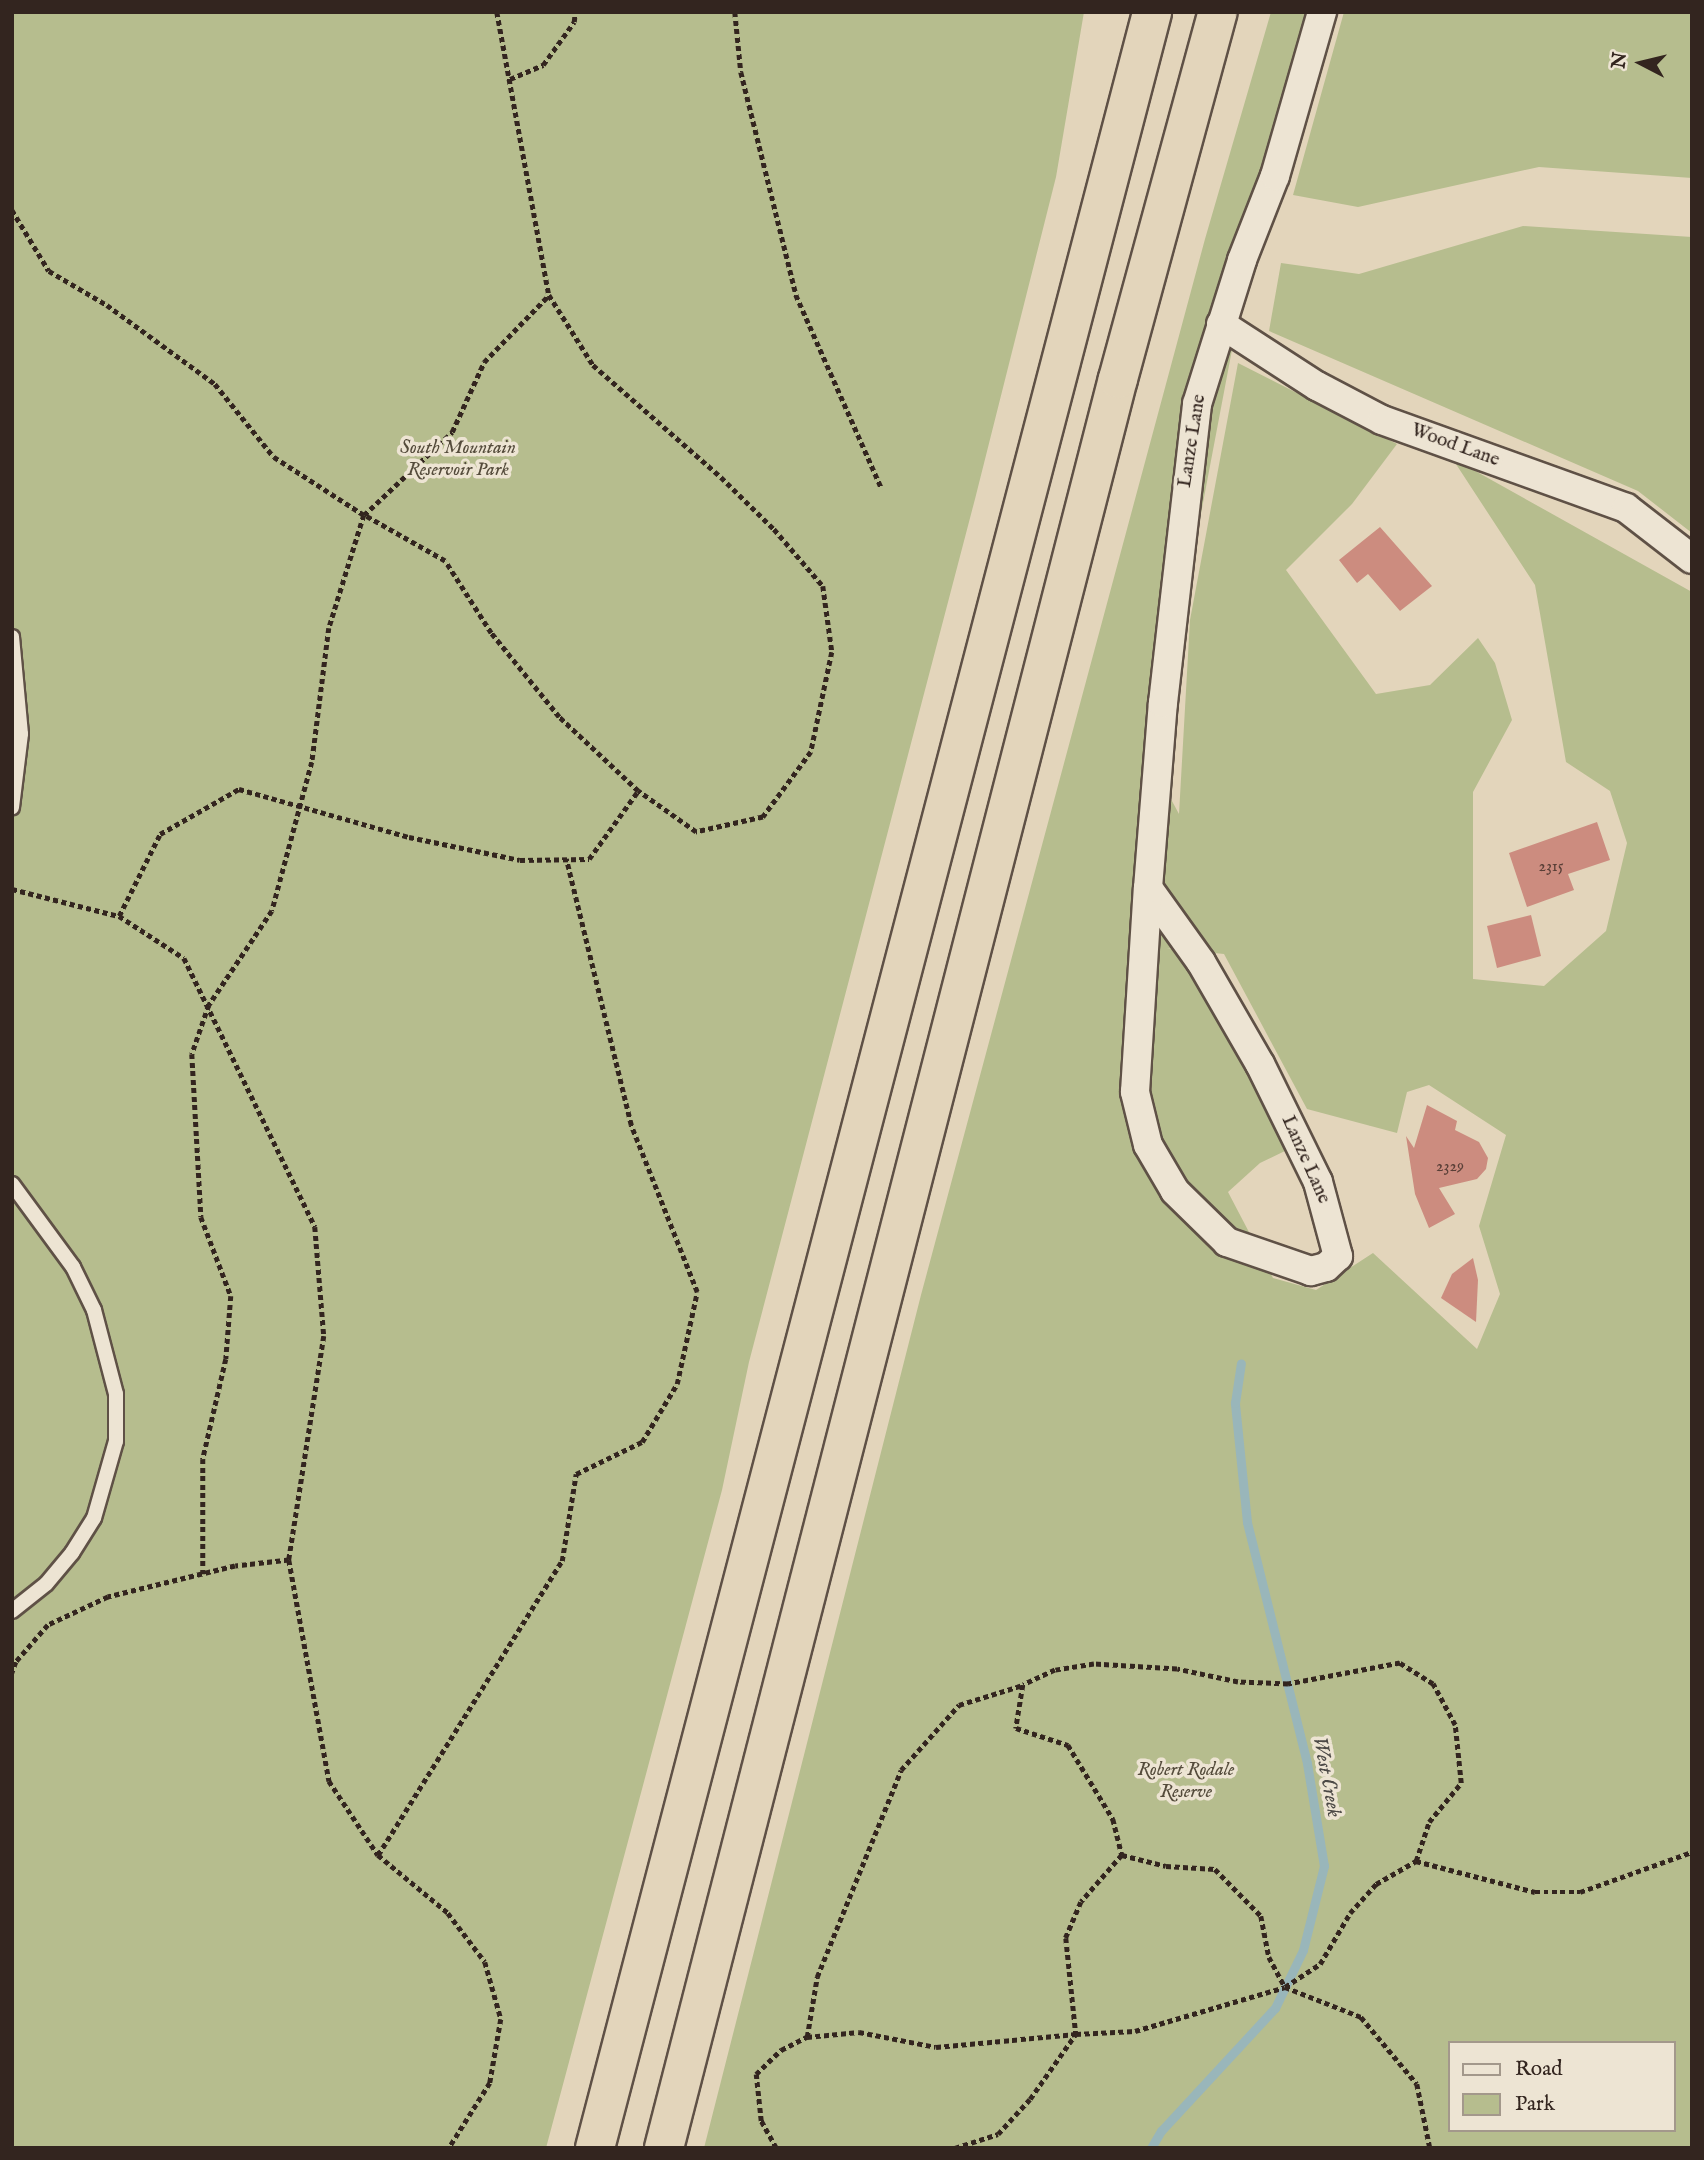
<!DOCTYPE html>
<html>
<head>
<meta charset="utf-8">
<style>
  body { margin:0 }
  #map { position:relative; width:1704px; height:2160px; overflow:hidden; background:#e3d5bb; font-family:"IM FELL English",serif }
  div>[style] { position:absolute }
  .green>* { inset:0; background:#b6bd8e }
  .stream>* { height:9px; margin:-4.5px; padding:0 4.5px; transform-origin:4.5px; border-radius:4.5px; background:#99b6ba }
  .building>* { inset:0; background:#cc8c7f }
  .path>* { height:4.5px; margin-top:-2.25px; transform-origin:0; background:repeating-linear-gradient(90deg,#33251f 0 5px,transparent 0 8.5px) }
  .roads { filter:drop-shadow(2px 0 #5f5146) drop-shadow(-2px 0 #5f5146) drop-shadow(0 2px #5f5146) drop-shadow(0 -2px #5f5146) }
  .service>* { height:14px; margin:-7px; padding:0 7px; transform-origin:7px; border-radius:7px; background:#ede4d3 }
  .minor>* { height:28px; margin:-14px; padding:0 14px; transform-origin:14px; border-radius:14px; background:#ede4d3 }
  .motorway>* { height:38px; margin:-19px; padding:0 19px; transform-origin:19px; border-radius:19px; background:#e3d5bb }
  span { translate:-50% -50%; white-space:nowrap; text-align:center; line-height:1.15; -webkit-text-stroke:7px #ede4d3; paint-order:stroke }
  .number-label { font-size:16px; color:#593f37 }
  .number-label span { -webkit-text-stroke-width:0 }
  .street-label { font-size:19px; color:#33251f }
  .park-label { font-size:19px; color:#544b3b; font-style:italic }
  .water-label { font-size:21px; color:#4c4946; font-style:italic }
  .frame { position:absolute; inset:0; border:14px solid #33251f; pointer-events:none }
  .legend { position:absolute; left:1448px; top:2041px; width:228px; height:91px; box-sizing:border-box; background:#ede4d3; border:2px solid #a3988b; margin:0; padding:9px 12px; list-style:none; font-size:21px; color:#33251f }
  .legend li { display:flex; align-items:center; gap:14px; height:35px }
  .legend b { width:35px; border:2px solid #a3988b }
  .north { position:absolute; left:1606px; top:28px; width:70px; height:70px; -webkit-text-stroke:5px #ede4d3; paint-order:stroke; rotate:277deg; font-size:19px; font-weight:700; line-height:28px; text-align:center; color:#33251f }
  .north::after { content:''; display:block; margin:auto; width:24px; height:32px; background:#33251f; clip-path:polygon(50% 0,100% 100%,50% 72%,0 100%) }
</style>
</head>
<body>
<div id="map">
  <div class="green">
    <div style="clip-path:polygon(12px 12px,1084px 12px,1056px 177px,975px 499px,749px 1362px,722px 1490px,546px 2148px,12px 2148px)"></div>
    <div style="clip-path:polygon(evenodd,1271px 12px,1308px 12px,1235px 334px,1181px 619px,1166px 790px,1179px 814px,1190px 620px,1238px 363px,1397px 444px,1352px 504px,1286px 570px,1376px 694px,1430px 685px,1478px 638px,1495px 663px,1512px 720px,1473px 792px,1473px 979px,1544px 986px,1606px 931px,1627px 843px,1610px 791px,1566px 762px,1535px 585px,1452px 458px,1692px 592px,1692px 2148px,704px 2148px,921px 1295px,1205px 239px,1271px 12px,1133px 944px,1159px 947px,1150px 1043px,1133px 944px,1271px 12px,1167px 948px,1224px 954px,1307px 1109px,1397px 1133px,1407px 1092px,1429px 1085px,1506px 1135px,1479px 1226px,1500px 1294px,1477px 1349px,1373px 1253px,1316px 1290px,1273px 1278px,1228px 1192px,1260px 1163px,1289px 1149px,1186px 953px,1167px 948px,1271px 12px,1450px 2043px,1674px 2043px,1674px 2130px,1450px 2130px,1450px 2043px)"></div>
    <div style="clip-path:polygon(1344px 12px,1692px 12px,1692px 178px,1539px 167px,1358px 207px,1293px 195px)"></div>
    <div style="clip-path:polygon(1523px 226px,1692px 237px,1692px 533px,1638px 491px,1269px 331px,1281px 263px,1359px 274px)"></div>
  </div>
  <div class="stream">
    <div style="left:1151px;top:2148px;width:20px;rotate:-60deg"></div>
    <div style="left:1161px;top:2131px;width:168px;rotate:-47.2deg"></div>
    <div style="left:1275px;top:2008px;width:64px;rotate:-64.2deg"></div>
    <div style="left:1303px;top:1950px;width:87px;rotate:-76deg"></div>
    <div style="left:1324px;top:1866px;width:104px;rotate:-99.4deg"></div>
    <div style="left:1307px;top:1763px;width:248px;rotate:-104deg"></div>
    <div style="left:1247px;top:1522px;width:120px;rotate:-95.8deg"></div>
    <div style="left:1235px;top:1403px;width:40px;rotate:-81.5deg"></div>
  </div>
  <div class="building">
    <div style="clip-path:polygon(1380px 527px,1432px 586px,1400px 611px,1368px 574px,1357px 583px,1339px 560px)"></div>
    <div style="clip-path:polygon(1597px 822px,1610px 860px,1568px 874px,1574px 890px,1527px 907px,1509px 853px)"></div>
    <div style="clip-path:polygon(1531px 915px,1541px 956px,1497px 968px,1487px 926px)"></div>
    <div style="clip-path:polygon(1427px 1105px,1457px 1121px,1455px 1130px,1479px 1142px,1488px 1158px,1486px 1169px,1477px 1179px,1439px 1188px,1455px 1214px,1429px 1228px,1415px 1194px,1406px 1136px,1414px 1148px)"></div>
    <div style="clip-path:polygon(1473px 1258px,1478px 1280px,1476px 1322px,1441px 1298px,1452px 1274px)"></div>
  </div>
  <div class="path">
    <div style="left:497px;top:12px;width:288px;rotate:79.6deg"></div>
    <div style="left:549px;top:295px;width:83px;rotate:57.8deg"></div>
    <div style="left:593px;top:365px;width:170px;rotate:41.2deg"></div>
    <div style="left:721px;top:477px;width:74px;rotate:44.5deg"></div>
    <div style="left:774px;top:529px;width:75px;rotate:49.3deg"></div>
    <div style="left:823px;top:586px;width:67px;rotate:82.2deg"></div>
    <div style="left:832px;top:652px;width:102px;rotate:101.9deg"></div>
    <div style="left:811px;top:752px;width:81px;rotate:126.4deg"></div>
    <div style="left:763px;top:817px;width:69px;rotate:167.4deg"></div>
    <div style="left:696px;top:832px;width:71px;rotate:-144.7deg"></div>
    <div style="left:638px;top:791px;width:108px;rotate:-136.9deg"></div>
    <div style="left:559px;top:717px;width:108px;rotate:-129deg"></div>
    <div style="left:491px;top:633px;width:85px;rotate:-122.6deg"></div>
    <div style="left:445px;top:561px;width:93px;rotate:-150.4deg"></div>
    <div style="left:364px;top:515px;width:121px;rotate:-43.3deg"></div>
    <div style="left:452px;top:432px;width:77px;rotate:-65.4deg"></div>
    <div style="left:484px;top:362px;width:93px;rotate:-45.9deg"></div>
    <div style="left:735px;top:12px;width:60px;rotate:84.3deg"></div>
    <div style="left:741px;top:72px;width:230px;rotate:76.1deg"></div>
    <div style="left:796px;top:295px;width:212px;rotate:66.1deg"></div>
    <div style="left:510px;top:79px;width:36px;rotate:-23deg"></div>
    <div style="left:543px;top:65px;width:53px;rotate:-54.2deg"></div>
    <div style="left:574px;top:22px;width:10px;rotate:-84deg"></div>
    <div style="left:12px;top:210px;width:71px;rotate:58.8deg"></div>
    <div style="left:49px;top:271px;width:67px;rotate:30.4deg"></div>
    <div style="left:107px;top:305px;width:134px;rotate:36.2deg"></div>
    <div style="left:215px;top:384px;width:94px;rotate:51.1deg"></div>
    <div style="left:274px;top:457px;width:107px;rotate:32.8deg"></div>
    <div style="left:364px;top:515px;width:118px;rotate:107.2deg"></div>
    <div style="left:329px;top:628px;width:135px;rotate:97.2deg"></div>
    <div style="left:312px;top:762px;width:154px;rotate:105deg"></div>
    <div style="left:272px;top:911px;width:113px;rotate:123.8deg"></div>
    <div style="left:209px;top:1005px;width:52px;rotate:109.1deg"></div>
    <div style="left:192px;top:1054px;width:163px;rotate:86.8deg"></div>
    <div style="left:201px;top:1217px;width:85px;rotate:69.2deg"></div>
    <div style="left:231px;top:1296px;width:63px;rotate:94.5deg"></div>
    <div style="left:226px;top:1359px;width:103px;rotate:103deg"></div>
    <div style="left:203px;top:1459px;width:115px;rotate:90deg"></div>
    <div style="left:12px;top:889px;width:110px;rotate:14.2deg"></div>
    <div style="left:119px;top:916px;width:77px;rotate:32.9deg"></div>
    <div style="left:184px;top:958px;width:299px;rotate:64deg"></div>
    <div style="left:315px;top:1227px;width:109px;rotate:85.3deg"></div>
    <div style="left:324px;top:1336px;width:227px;rotate:98.9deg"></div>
    <div style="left:289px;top:1560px;width:54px;rotate:173.7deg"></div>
    <div style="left:235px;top:1566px;width:131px;rotate:166.3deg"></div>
    <div style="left:108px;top:1597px;width:66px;rotate:155deg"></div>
    <div style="left:48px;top:1625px;width:49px;rotate:130.9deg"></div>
    <div style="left:16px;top:1662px;width:12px;rotate:110deg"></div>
    <div style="left:119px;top:916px;width:92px;rotate:-63.4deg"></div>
    <div style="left:160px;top:834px;width:91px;rotate:-29.7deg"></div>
    <div style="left:239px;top:789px;width:177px;rotate:15.8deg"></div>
    <div style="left:409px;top:837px;width:113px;rotate:11.7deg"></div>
    <div style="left:520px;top:860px;width:69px;rotate:-0.8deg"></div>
    <div style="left:589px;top:859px;width:84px;rotate:-54.2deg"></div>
    <div style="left:289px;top:1560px;width:225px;rotate:79.7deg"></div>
    <div style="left:329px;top:1781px;width:89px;rotate:56.5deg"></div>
    <div style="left:378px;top:1855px;width:91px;rotate:39.6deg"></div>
    <div style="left:448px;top:1913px;width:61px;rotate:52.9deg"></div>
    <div style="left:485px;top:1962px;width:59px;rotate:74.3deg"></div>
    <div style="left:501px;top:2019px;width:65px;rotate:99.8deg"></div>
    <div style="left:490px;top:2083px;width:77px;rotate:122.2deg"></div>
    <div style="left:378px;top:1855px;width:347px;rotate:-58deg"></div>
    <div style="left:562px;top:1561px;width:88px;rotate:-80.9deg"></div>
    <div style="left:576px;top:1474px;width:73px;rotate:-25.9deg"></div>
    <div style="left:642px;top:1442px;width:68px;rotate:-58.9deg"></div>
    <div style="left:677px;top:1384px;width:94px;rotate:-77.7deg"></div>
    <div style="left:697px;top:1292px;width:180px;rotate:-111.6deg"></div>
    <div style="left:631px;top:1125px;width:274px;rotate:-103.7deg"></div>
    <div style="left:1122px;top:1855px;width:45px;rotate:14deg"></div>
    <div style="left:1166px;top:1866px;width:49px;rotate:3.5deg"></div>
    <div style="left:1215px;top:1869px;width:66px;rotate:45.6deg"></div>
    <div style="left:1261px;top:1916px;width:42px;rotate:79deg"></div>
    <div style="left:1269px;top:1957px;width:34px;rotate:62deg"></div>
    <div style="left:1285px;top:1987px;width:82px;rotate:21.5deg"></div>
    <div style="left:1361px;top:2017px;width:87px;rotate:50.1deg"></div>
    <div style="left:1417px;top:2084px;width:65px;rotate:78.5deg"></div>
    <div style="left:1416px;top:1861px;width:41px;rotate:-71.6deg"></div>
    <div style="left:1429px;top:1822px;width:50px;rotate:-50.6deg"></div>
    <div style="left:1461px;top:1783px;width:58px;rotate:-95.9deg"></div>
    <div style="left:1455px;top:1725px;width:47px;rotate:-118.2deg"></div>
    <div style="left:1433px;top:1684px;width:39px;rotate:-148deg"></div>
    <div style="left:1400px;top:1663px;width:114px;rotate:169.4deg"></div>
    <div style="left:1288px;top:1684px;width:50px;rotate:-177.7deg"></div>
    <div style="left:1238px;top:1682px;width:62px;rotate:-168deg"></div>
    <div style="left:1177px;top:1669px;width:83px;rotate:-176.6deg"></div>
    <div style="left:1094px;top:1664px;width:39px;rotate:171deg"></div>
    <div style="left:1055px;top:1670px;width:35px;rotate:155deg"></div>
    <div style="left:1023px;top:1685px;width:44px;rotate:99.2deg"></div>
    <div style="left:1016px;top:1728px;width:55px;rotate:18.1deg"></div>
    <div style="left:1068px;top:1745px;width:87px;rotate:58.7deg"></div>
    <div style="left:1113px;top:1819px;width:37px;rotate:76deg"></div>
    <div style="left:1122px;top:1855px;width:62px;rotate:131.1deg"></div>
    <div style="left:1081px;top:1902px;width:39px;rotate:113deg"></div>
    <div style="left:1066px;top:1938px;width:97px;rotate:84.1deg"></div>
    <div style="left:1076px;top:2034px;width:59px;rotate:-2.9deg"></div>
    <div style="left:1135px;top:2031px;width:156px;rotate:-16.3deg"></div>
    <div style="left:1285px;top:1987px;width:42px;rotate:-33.3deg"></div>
    <div style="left:1320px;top:1964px;width:59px;rotate:-59.5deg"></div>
    <div style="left:1350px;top:1913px;width:39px;rotate:-48deg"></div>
    <div style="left:1376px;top:1884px;width:46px;rotate:-29.9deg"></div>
    <div style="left:1416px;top:1861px;width:123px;rotate:14.6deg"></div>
    <div style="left:1535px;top:1892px;width:45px"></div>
    <div style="left:1580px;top:1892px;width:119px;rotate:-19.7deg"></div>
    <div style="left:807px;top:2037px;width:61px;rotate:-80.5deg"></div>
    <div style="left:817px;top:1977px;width:223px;rotate:-67.9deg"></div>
    <div style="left:901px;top:1770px;width:87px;rotate:-48.3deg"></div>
    <div style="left:959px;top:1705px;width:67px;rotate:-17.4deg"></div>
    <div style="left:776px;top:2148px;width:31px;rotate:-119deg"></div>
    <div style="left:761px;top:2121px;width:47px;rotate:-96.1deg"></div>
    <div style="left:756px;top:2074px;width:35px;rotate:-44deg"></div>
    <div style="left:781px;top:2050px;width:29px;rotate:-27deg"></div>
    <div style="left:807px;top:2037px;width:52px;rotate:-5.5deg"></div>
    <div style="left:859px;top:2032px;width:78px;rotate:11deg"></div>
    <div style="left:936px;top:2047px;width:141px;rotate:-5.3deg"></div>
    <div style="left:955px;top:2148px;width:45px;rotate:-18deg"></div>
    <div style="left:998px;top:2134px;width:47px;rotate:-47.6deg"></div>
    <div style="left:1030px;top:2099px;width:78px;rotate:-54.9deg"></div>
  </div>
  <div class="roads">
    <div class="service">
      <div style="left:12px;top:637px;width:97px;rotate:84.7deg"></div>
      <div style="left:21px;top:734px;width:74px;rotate:97deg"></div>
      <div style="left:12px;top:1184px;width:103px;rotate:53.7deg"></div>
      <div style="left:73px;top:1267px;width:48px;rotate:64deg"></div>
      <div style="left:94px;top:1310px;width:87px;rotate:75.3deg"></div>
      <div style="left:116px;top:1394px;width:47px;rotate:90deg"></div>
      <div style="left:116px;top:1441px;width:80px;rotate:105.9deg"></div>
      <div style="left:94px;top:1518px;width:41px;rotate:122.2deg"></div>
      <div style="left:72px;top:1553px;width:40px;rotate:130deg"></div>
      <div style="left:46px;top:1584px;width:43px;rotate:141.5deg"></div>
    </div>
    <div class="minor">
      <div style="left:1221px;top:324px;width:114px;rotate:32.9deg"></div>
      <div style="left:1317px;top:386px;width:73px;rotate:27.6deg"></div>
      <div style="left:1382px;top:420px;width:259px;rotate:19.8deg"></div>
      <div style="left:1626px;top:508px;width:83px;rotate:37.7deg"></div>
      <div style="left:1148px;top:888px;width:91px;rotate:54.4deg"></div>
      <div style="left:1201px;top:962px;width:118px;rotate:60deg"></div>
      <div style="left:1260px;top:1064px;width:131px;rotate:63.8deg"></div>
      <div style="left:1318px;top:1182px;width:77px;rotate:74.9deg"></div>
      <div style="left:1338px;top:1256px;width:16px;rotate:137deg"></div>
      <div style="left:1326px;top:1267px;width:16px;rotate:165deg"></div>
      <div style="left:1311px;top:1271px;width:89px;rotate:-161deg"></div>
      <div style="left:1227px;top:1242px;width:73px;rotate:-135.6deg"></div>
      <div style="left:1175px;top:1191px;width:53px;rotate:-120.4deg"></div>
      <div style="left:1148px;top:1145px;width:55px;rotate:-103.8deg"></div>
      <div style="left:1135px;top:1092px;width:204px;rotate:-86.4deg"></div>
      <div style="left:1148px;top:888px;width:186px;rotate:-85.4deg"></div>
      <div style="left:1163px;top:703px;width:301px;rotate:-83.5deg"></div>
      <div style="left:1197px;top:404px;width:151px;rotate:-72.6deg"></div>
      <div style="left:1242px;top:260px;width:90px;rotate:-68.6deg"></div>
      <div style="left:1275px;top:176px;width:171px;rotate:-74deg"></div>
    </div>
    <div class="motorway">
      <div style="left:595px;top:2148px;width:2207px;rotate:-75.38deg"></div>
      <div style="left:664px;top:2148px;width:1826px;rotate:-75.61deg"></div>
      <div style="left:1118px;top:379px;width:380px;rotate:-74.8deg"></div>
    </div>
  </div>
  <div class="number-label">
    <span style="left:1551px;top:867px">2315</span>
    <span style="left:1450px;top:1167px">2329</span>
  </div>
  <div class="street-label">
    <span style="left:1193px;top:441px;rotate:-81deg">Lanze Lane</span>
    <span style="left:1455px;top:446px;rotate:20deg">Wood Lane</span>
    <span style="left:1305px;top:1160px;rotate:66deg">Lanze Lane</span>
  </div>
  <div class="park-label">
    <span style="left:458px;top:460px">South Mountain<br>Reservoir Park</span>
    <span style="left:1186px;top:1782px">Robert Rodale<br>Reserve</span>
  </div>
  <div class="water-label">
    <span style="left:1326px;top:1777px;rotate:79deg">West Creek</span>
  </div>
  <div class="frame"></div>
  <ul class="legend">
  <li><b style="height:9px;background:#ede4d3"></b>Road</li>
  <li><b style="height:19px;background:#b6bd8e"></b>Park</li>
  </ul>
  <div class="north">N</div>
</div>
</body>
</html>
